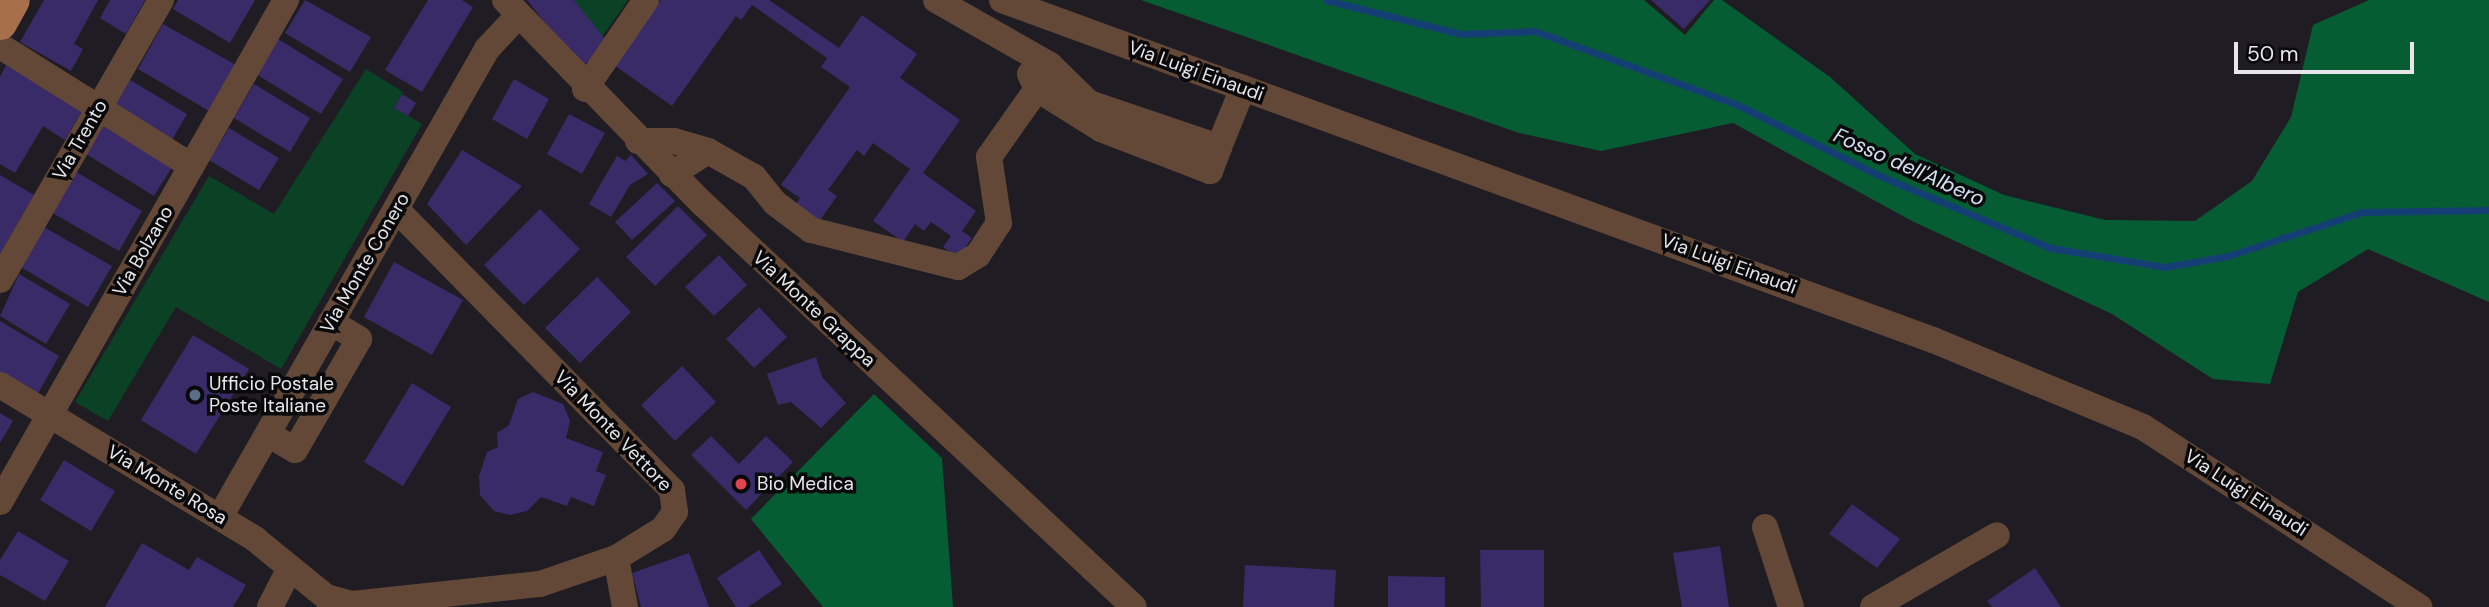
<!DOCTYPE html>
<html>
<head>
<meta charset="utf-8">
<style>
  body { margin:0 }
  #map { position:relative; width:2489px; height:607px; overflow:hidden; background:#1f1d23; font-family:"DM Sans",sans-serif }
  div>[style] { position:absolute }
  .green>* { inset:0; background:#0b4225 }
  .forest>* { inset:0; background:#075d33 }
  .stream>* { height:7px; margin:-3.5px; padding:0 3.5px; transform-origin:3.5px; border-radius:3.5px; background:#153f74 }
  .building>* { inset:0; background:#392b67 }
  .minor>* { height:26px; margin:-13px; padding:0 13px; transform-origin:13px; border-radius:13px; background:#634837 }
  .major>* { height:33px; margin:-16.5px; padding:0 16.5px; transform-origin:16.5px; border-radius:16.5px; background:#a76f4c }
  .dots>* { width:19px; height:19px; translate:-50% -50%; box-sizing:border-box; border:4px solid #09080a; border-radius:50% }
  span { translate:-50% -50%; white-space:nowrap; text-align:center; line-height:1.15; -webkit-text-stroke:7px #09080a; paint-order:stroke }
  .street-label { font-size:19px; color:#e7e6e9 }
  .poi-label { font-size:19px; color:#e7e6e9 }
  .left { translate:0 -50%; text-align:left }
  .water-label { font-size:21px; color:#d4e0f1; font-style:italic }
  .scale { position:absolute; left:2234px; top:42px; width:180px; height:32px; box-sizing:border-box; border:4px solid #e7e6e9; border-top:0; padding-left:9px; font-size:21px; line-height:24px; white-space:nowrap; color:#e7e6e9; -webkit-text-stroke:5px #09080a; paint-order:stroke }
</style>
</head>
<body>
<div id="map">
  <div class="green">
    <div style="clip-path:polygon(574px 0,628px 0,602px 37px)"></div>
    <div style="clip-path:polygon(366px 69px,403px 92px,394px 108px,422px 124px,281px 369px,176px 307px,108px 421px,75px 402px,209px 176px,274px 214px)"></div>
  </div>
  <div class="forest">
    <div style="clip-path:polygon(1141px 0,1644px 0,1685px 35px,1714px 0,1722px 0,1830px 77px,1915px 154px,2004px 195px,2105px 220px,2195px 221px,2252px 181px,2291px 117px,2313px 25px,2369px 0,2489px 0,2489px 302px,2368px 249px,2298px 292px,2270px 384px,2213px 379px,2112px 314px,1912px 221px,1733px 123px,1601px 151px,1519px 133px)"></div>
    <div style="clip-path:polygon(874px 394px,942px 458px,953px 607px,823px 607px,751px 519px)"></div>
  </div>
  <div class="stream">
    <div style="left:1326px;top:0;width:139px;rotate:14.1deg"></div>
    <div style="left:1461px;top:34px;width:74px;rotate:-2.3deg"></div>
    <div style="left:1535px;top:31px;width:214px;rotate:20deg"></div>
    <div style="left:1736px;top:104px;width:159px;rotate:26.6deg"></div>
    <div style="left:1878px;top:175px;width:188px;rotate:22.9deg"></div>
    <div style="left:2051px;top:248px;width:116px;rotate:9.5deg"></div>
    <div style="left:2165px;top:267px;width:64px;rotate:-9.9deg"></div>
    <div style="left:2228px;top:256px;width:141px;rotate:-18.2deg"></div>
    <div style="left:2362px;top:212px;width:127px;rotate:-0.9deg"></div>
  </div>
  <div class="building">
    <div style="clip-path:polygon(44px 0,98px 0,74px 44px,83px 49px,71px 71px,20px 42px)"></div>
    <div style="clip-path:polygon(110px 0,145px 0,126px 34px,100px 18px)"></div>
    <div style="clip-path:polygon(178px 0,255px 0,230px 43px,173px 9px)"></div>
    <div style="clip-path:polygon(305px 0,371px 37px,350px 72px,285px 33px)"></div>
    <div style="clip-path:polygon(428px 0,462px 0,473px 7px,422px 92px,385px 70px)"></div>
    <div style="clip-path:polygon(527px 0,574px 0,609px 44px,580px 68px)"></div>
    <div style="clip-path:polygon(661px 0,769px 0,839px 48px,862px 15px,917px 54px,900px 78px,960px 120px,923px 173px,976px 211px,962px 231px,972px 238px,958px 258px,943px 247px,951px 236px,931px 222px,924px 231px,915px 224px,903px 242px,873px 221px,910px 169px,873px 143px,864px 156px,857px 150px,828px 190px,837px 196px,818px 223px,794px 207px,800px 198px,781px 185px,850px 87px,821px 67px,827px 58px,752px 5px,741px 20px,736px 16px,672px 106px,614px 65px)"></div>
    <div style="clip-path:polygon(1651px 0,1710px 0,1684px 29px)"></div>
    <div style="clip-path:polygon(163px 24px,236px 65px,209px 111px,138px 69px)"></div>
    <div style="clip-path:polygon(278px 39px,343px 79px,321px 114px,256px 74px)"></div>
    <div style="clip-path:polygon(6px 65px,82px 111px,65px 140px,43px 126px,15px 173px,0 164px,0 77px)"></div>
    <div style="clip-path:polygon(514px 79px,549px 99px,527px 139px,492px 119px)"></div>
    <div style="clip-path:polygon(130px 80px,187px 114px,172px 140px,114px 106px)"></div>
    <div style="clip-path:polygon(254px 84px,310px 118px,290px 152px,234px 118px)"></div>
    <div style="clip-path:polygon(402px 94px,416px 103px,408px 116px,394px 108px)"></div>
    <div style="clip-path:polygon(569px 114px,605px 133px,582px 174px,547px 154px)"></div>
    <div style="clip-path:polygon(103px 126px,172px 167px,154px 196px,86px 154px)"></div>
    <div style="clip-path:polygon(229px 128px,279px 158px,259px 190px,209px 160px)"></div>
    <div style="clip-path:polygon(462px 150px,522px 186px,466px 245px,427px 204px)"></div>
    <div style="clip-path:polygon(631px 155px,648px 174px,630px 185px,611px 217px,589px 204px,617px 156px,625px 161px)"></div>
    <div style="clip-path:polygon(73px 170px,142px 211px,119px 251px,49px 211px)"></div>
    <div style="clip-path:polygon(0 175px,34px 195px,0 254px)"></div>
    <div style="clip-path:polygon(657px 183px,675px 201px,632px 240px,615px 222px)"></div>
    <div style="clip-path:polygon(678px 206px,707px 235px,655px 286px,626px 257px)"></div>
    <div style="clip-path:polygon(540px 209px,580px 249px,524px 305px,484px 265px)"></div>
    <div style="clip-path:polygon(42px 226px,112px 266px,88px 307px,19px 266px)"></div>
    <div style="clip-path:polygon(719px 255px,747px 285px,714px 316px,685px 287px)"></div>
    <div style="clip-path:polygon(394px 262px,463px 300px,432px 355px,364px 317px)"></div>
    <div style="clip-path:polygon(19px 274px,70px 304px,46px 344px,0 316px)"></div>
    <div style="clip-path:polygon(597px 277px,631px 312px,580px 363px,545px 328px)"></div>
    <div style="clip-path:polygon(759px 307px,787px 337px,754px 368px,726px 339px)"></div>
    <div style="clip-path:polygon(0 321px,59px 356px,36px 397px,0 376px)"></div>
    <div style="clip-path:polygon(193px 335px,249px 369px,196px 454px,141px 420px)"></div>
    <div style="clip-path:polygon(816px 357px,822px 377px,846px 403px,821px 428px,791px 402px,778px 405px,767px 374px)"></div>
    <div style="clip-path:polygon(682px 366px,716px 402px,675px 441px,641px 405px)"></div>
    <div style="clip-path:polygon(412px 383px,451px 407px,403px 486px,364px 462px)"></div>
    <div style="clip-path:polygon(533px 392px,563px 404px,570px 421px,566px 438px,603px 452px,596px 471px,606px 475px,594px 506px,571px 497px,567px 506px,541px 497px,527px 511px,510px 515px,494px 511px,480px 495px,479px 476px,487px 452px,498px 447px,497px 433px,509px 425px,518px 399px)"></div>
    <div style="clip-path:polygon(0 413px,13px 421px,0 443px)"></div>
    <div style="clip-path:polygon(711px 436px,739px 464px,766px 436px,793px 462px,746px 510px,691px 455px)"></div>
    <div style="clip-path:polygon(64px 460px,115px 491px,91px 531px,40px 500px)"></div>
    <div style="clip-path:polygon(1852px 504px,1900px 539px,1877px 568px,1829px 534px)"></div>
    <div style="clip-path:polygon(18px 531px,69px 561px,45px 601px,0 575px,0 560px)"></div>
    <div style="clip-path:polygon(142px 543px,189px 570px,197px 557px,246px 585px,233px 607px,105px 607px)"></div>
    <div style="clip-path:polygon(1720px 546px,1729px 607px,1682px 607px,1673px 553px)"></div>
    <div style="clip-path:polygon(759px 550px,782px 584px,748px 607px,736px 607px,717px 578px)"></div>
    <div style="clip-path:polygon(1480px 550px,1544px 550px,1544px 607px,1481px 607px)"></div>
    <div style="clip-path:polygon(689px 553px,709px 607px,641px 607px,632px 573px)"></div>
    <div style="clip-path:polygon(1245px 565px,1336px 570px,1334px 607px,1243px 607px)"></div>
    <div style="clip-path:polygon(2035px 568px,2061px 607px,1992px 607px,1987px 601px)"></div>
    <div style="clip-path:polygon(1388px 576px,1445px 577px,1445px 607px,1388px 607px)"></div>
  </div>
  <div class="minor">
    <div style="left:505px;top:0;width:283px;rotate:45.9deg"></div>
    <div style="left:702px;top:203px;width:591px;rotate:43.08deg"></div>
    <div style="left:936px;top:0;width:131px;rotate:29.7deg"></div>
    <div style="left:1050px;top:65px;width:54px;rotate:44.3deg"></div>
    <div style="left:1089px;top:103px;width:29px;rotate:65deg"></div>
    <div style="left:1101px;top:129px;width:117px;rotate:21.1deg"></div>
    <div style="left:1210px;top:171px;width:26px;rotate:-69deg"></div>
    <div style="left:1219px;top:147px;width:137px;rotate:-161.3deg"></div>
    <div style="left:1002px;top:0;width:991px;rotate:20.06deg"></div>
    <div style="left:1933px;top:340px;width:227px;rotate:22.5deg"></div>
    <div style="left:2143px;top:427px;width:330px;rotate:33.1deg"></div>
    <div style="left:0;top:46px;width:226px;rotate:32.1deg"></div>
    <div style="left:1030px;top:74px;width:17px;rotate:65deg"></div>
    <div style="left:1037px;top:89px;width:75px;rotate:32deg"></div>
    <div style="left:585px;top:89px;width:108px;rotate:-55.6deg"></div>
    <div style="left:638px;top:141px;width:36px"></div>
    <div style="left:674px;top:141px;width:35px;rotate:16deg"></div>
    <div style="left:708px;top:151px;width:43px;rotate:147.4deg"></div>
    <div style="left:1219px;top:147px;width:64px;rotate:-67.9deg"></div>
    <div style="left:708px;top:151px;width:53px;rotate:29.5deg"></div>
    <div style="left:754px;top:177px;width:33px;rotate:51deg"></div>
    <div style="left:775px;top:203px;width:45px;rotate:36.9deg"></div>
    <div style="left:811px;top:230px;width:152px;rotate:14.1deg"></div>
    <div style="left:958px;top:267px;width:23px;rotate:-31deg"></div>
    <div style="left:978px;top:255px;width:38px;rotate:-57deg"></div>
    <div style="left:999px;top:223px;width:67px;rotate:-98.6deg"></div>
    <div style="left:989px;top:157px;width:83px;rotate:-54.8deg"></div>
    <div style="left:0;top:280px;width:323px;rotate:-60.1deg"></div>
    <div style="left:0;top:385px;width:298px;rotate:31.1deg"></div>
    <div style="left:255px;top:539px;width:92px;rotate:39.2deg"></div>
    <div style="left:326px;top:597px;width:27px;rotate:15deg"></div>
    <div style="left:352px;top:604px;width:189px;rotate:-6.1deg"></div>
    <div style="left:540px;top:584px;width:80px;rotate:-18.9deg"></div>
    <div style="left:616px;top:558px;width:55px;rotate:-31.7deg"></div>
    <div style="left:663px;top:529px;width:21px;rotate:-55deg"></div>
    <div style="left:675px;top:512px;width:22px;rotate:-98deg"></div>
    <div style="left:672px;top:490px;width:394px;rotate:-134.5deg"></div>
    <div style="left:268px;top:434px;width:31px;rotate:31deg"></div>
    <div style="left:295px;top:450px;width:128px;rotate:-60deg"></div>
    <div style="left:359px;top:339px;width:33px;rotate:-149deg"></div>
    <div style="left:0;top:502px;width:578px;rotate:-60.33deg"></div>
    <div style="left:220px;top:517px;width:539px;rotate:-60.29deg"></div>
    <div style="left:487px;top:49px;width:45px;rotate:-46.8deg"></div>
    <div style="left:1765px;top:527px;width:84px;rotate:72deg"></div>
    <div style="left:616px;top:558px;width:50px;rotate:79.6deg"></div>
    <div style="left:270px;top:607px;width:44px;rotate:-62.9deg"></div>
    <div style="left:1873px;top:607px;width:143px;rotate:-30.1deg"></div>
  </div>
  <div class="major">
    <div style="left:0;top:23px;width:26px;rotate:-61deg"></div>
  </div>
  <div class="dots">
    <div style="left:195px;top:395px;background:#5c6f8a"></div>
    <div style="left:741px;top:484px;background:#e0444e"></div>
  </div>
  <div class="street-label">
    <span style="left:1196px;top:71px;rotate:20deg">Via Luigi Einaudi</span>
    <span style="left:80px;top:140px;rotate:-60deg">Via Trento</span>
    <span style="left:143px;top:251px;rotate:-60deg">Via Bolzano</span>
    <span style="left:365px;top:263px;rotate:-60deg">Via Monte Conero</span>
    <span style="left:1729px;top:264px;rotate:20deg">Via Luigi Einaudi</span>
    <span style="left:814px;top:309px;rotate:43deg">Via Monte Grappa</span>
    <span style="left:613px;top:431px;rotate:46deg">Via Monte Vettore</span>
    <span style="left:167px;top:485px;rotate:31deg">Via Monte Rosa</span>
    <span style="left:2246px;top:493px;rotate:33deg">Via Luigi Einaudi</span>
  </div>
  <div class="poi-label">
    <span class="left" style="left:209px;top:395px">Ufficio Postale<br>Poste Italiane</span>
    <span class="left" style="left:757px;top:484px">Bio Medica</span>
  </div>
  <div class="water-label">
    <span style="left:1909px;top:167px;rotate:24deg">Fosso dell'Albero</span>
  </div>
  <div class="scale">50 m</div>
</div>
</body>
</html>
